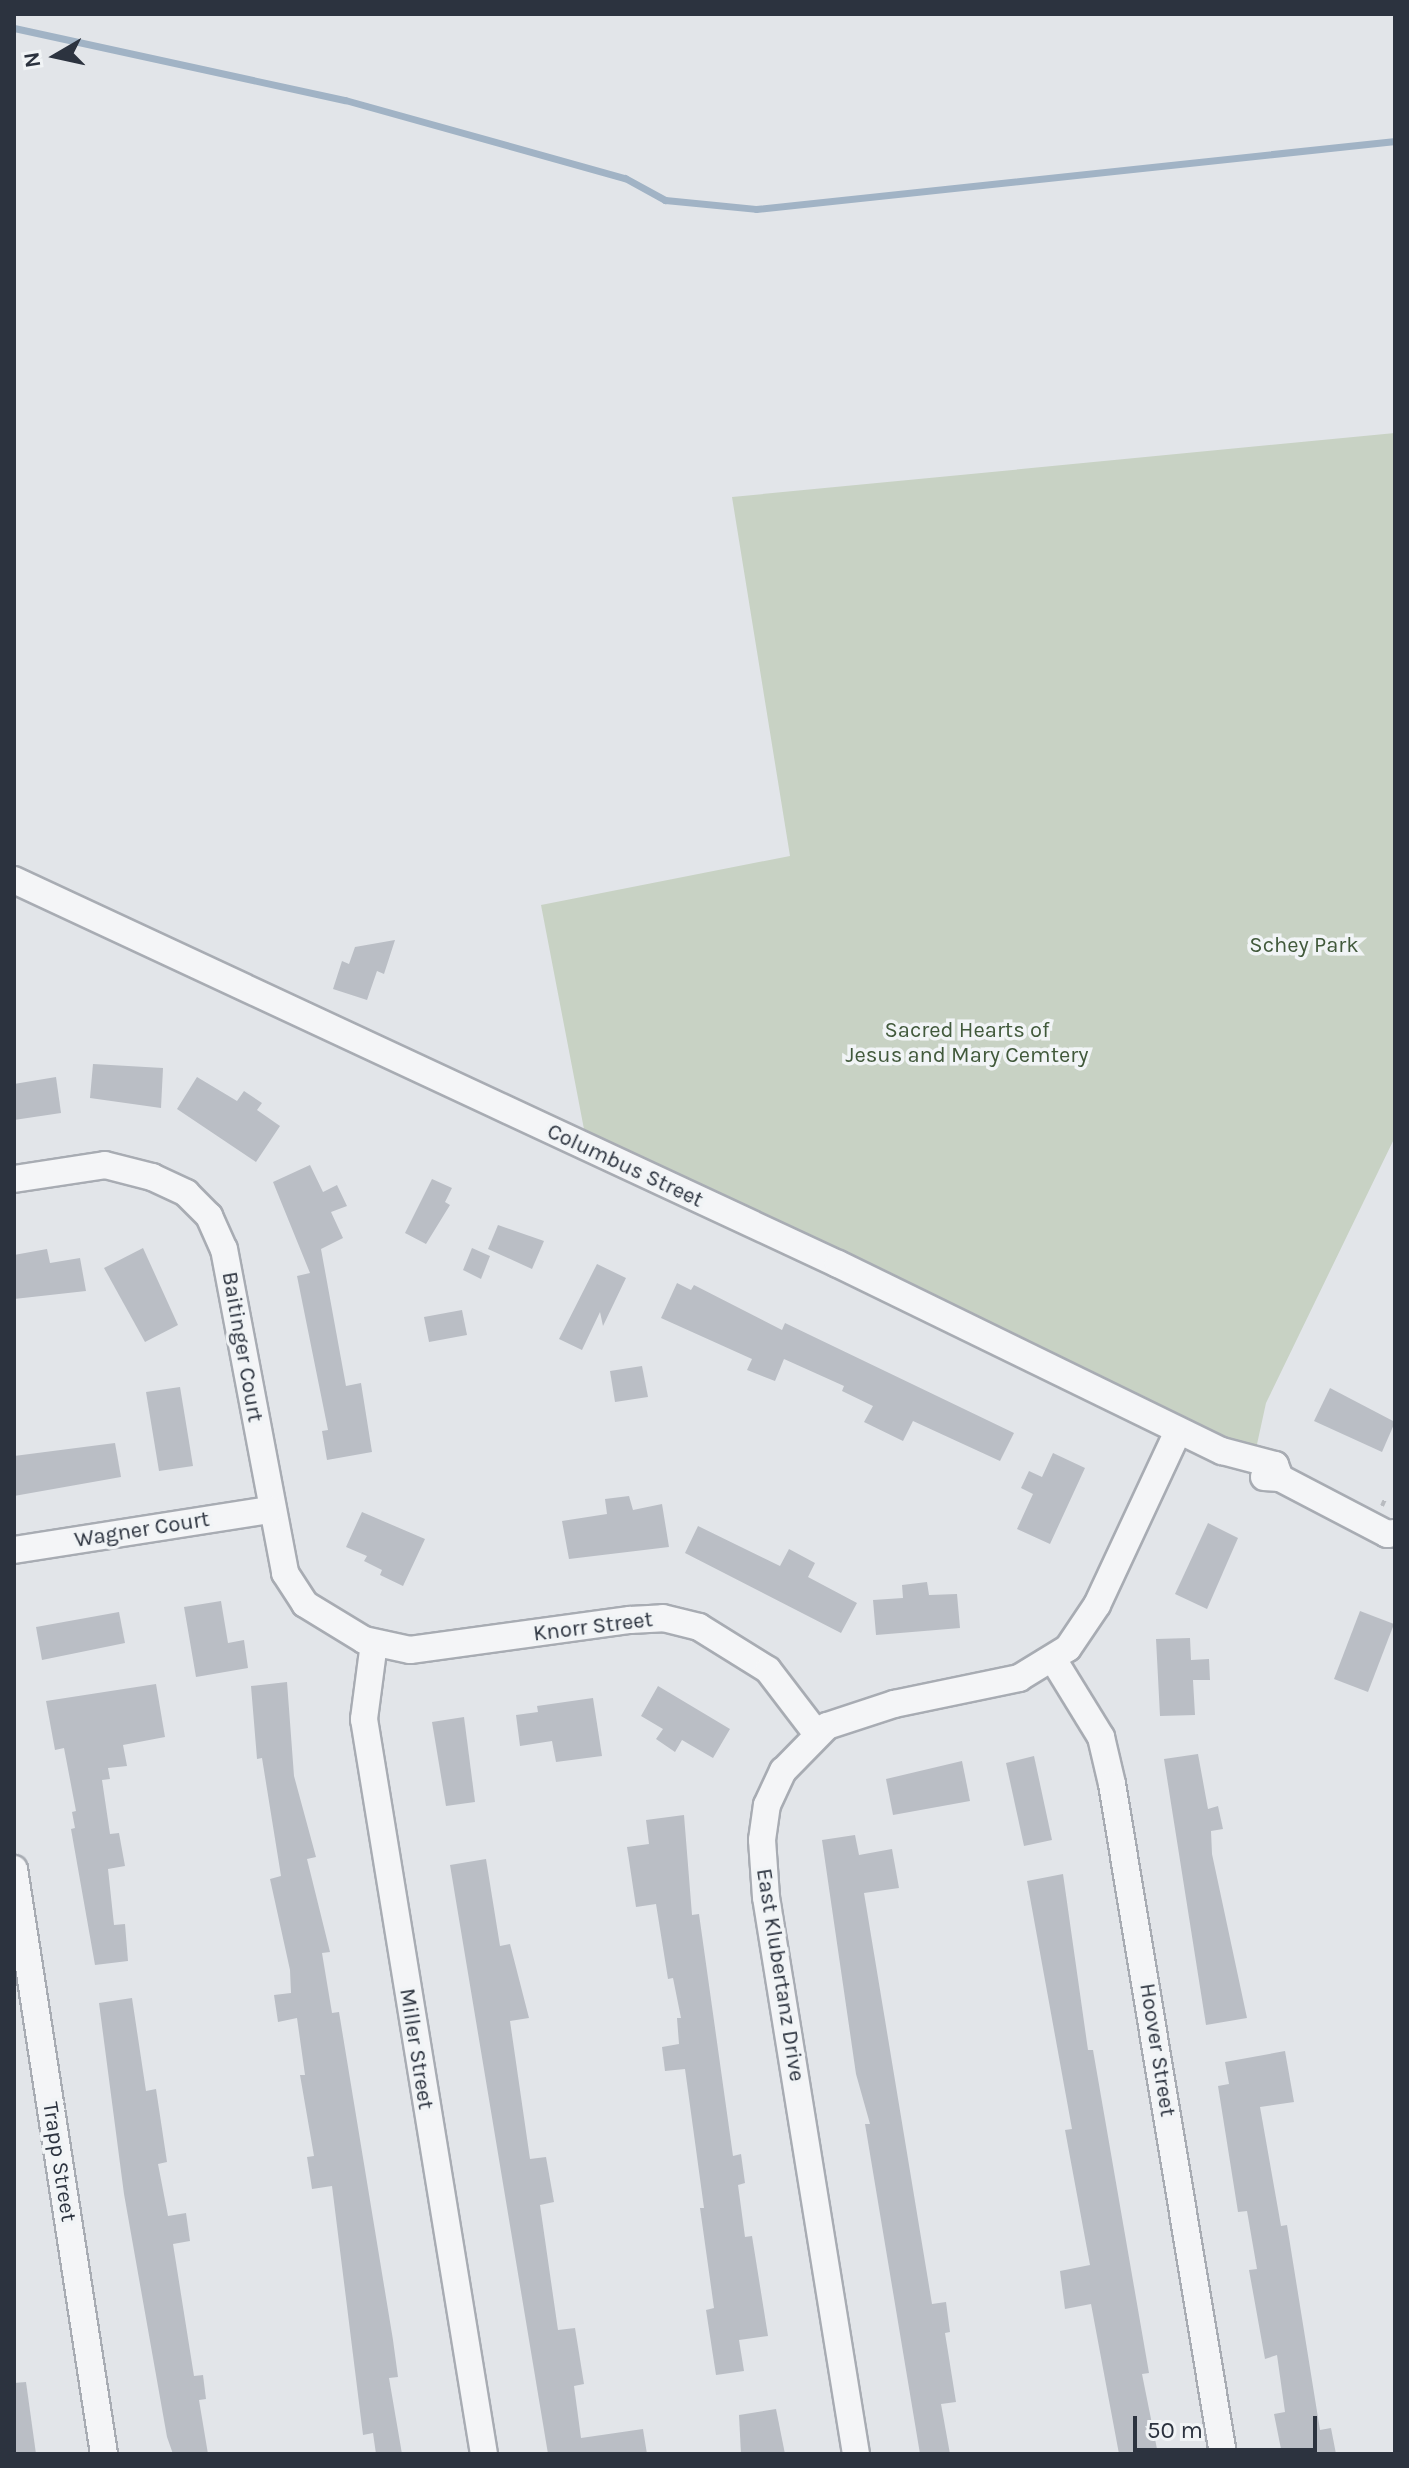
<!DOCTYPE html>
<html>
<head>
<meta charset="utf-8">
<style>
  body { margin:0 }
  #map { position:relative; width:1409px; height:2468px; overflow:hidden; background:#e2e5e9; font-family:Karla,sans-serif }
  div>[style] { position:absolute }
  .green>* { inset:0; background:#c8d2c4 }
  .stream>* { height:7px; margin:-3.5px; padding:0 3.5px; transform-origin:3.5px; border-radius:3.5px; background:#a1b3c5 }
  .building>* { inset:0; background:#babec5 }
  .path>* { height:4px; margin-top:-2px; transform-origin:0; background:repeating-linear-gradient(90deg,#b8bbc0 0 6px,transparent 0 12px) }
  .roads { filter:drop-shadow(2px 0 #a8acb3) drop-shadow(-2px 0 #a8acb3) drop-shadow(0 2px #a8acb3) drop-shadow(0 -2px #a8acb3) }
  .street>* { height:26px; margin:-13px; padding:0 13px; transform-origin:13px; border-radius:13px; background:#f4f5f7 }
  span { translate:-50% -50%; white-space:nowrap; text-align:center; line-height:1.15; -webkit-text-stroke:7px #f1f4f6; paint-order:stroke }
  .park-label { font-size:22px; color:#41593b }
  .street-label { font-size:22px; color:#2c333f }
  .frame { position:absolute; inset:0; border:16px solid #2c333f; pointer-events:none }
  .north { position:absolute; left:16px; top:16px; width:80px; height:80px; -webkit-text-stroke:6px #f1f4f6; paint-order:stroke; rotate:261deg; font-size:22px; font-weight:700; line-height:32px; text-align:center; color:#2c333f }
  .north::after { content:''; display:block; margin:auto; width:28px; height:36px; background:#2c333f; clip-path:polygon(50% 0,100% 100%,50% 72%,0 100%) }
  .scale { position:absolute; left:1133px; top:2416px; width:184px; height:36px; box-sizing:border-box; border:4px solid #2c333f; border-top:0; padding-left:10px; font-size:24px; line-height:28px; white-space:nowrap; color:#2c333f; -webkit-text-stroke:6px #f1f4f6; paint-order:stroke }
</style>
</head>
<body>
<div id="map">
  <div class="green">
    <div style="clip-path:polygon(1395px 433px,1395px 1137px,1266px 1403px,1254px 1458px,588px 1150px,541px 905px,790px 856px,732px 497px)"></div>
  </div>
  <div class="stream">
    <div style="left:14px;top:28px;width:339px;rotate:12.3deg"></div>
    <div style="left:345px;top:100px;width:291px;rotate:15.6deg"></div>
    <div style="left:625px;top:178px;width:46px;rotate:28.8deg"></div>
    <div style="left:665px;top:200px;width:91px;rotate:5.6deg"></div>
    <div style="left:756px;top:209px;width:643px;rotate:-6.07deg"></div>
  </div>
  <div class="building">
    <div style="clip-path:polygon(395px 940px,384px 974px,377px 971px,367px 1000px,333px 989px,342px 961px,349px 964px,355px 947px)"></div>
    <div style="clip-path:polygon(93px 1064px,163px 1068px,161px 1108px,90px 1098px)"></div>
    <div style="clip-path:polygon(56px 1077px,61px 1113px,14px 1120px,14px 1084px)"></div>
    <div style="clip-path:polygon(197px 1077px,237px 1101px,244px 1091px,262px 1103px,257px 1110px,280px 1126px,256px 1162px,177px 1109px)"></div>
    <div style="clip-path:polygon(310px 1165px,323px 1192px,337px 1185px,347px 1206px,331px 1212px,343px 1238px,321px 1249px,346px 1386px,361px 1383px,372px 1452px,327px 1460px,322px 1431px,328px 1430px,297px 1276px,310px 1273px,273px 1182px)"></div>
    <div style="clip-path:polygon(432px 1179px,452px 1188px,445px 1202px,450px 1205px,426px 1244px,405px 1233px)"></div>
    <div style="clip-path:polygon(498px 1225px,544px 1241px,532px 1269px,488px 1249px)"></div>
    <div style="clip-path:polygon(143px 1248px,178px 1325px,145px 1342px,104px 1268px)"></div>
    <div style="clip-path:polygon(472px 1248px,490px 1256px,481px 1279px,463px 1270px)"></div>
    <div style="clip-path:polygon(47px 1249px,50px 1263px,80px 1258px,86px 1291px,14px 1299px,14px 1255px)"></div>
    <div style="clip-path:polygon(597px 1264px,626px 1278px,603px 1326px,600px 1312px,582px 1350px,559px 1339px)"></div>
    <div style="clip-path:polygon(677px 1283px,691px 1290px,694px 1285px,782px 1330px,785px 1323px,1014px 1433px,1000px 1461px,913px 1421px,903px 1441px,864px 1422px,873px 1406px,842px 1391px,844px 1386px,784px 1359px,775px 1381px,747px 1370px,752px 1359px,661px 1318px)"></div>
    <div style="clip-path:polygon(462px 1310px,467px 1335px,429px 1342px,424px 1317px)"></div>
    <div style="clip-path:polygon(642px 1366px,648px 1397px,615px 1402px,610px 1371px)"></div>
    <div style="clip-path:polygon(180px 1387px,193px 1466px,159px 1471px,146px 1392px)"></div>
    <div style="clip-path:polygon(1330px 1388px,1395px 1422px,1382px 1452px,1314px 1421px)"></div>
    <div style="clip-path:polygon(115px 1443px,121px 1477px,14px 1496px,14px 1456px)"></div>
    <div style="clip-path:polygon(1053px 1453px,1085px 1468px,1050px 1544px,1017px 1529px,1033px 1494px,1021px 1488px,1029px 1471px,1042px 1477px)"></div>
    <div style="clip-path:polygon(629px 1496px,633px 1510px,662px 1504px,669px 1547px,569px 1559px,562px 1521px,607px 1514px,605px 1499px)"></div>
    <div style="clip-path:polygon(362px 1512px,425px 1539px,403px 1586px,380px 1575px,382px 1570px,364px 1561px,367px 1556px,346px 1547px)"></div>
    <div style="clip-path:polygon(1208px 1523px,1238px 1538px,1207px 1609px,1175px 1594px)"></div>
    <div style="clip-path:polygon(698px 1526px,780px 1566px,789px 1549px,815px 1563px,808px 1577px,857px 1603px,841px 1633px,685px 1553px)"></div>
    <div style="clip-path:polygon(927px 1582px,929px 1595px,957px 1594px,960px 1628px,876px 1635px,873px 1600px,903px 1598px,902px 1585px)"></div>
    <div style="clip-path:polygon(221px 1601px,228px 1643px,244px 1640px,248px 1668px,196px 1677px,184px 1607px)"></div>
    <div style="clip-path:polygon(1360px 1611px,1394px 1624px,1368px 1692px,1334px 1679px)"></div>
    <div style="clip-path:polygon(119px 1612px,125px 1643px,42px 1660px,36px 1627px)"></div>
    <div style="clip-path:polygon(1190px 1638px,1191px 1660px,1209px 1659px,1210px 1680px,1193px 1680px,1195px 1715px,1160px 1716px,1156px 1639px)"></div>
    <div style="clip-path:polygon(287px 1682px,294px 1776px,316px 1857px,307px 1859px,330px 1952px,322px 1953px,332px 2013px,339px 2012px,393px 2340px,398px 2377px,389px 2378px,402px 2454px,376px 2454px,373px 2433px,363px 2435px,332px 2186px,312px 2189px,307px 2157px,314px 2156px,300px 2075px,305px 2075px,297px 2018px,278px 2022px,274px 1995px,291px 1993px,290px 1970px,270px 1879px,281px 1876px,262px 1758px,257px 1759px,251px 1686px)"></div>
    <div style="clip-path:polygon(156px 1684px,165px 1737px,123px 1745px,127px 1766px,108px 1768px,110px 1779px,102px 1780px,110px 1834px,119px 1833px,125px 1866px,108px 1869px,114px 1925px,125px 1924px,128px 1961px,95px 1965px,71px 1829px,75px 1828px,72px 1812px,76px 1811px,64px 1748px,55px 1750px,46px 1701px)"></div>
    <div style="clip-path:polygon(658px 1686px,730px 1729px,713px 1758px,682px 1740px,675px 1752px,656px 1739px,663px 1729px,641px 1716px)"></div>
    <div style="clip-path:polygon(593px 1698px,602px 1756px,556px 1762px,552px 1741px,520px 1746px,516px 1715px,538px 1712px,537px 1706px)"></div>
    <div style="clip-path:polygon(464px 1717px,475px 1802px,446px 1806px,432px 1722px)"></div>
    <div style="clip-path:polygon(1198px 1754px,1208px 1809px,1218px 1806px,1223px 1829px,1211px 1831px,1212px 1854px,1247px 2018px,1206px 2025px,1164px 1759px)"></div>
    <div style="clip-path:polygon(1034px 1756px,1052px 1840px,1024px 1846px,1006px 1763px)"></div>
    <div style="clip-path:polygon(962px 1761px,970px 1801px,893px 1815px,886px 1779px)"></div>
    <div style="clip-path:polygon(684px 1815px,692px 1915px,699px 1914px,733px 2156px,741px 2154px,745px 2183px,738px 2185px,745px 2237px,752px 2236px,768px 2336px,739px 2340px,744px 2371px,716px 2375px,706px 2310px,714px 2308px,700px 2208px,704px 2208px,685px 2069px,665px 2071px,662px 2047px,679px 2044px,677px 2018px,681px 2018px,673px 1978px,668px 1979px,656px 1904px,636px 1907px,627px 1847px,649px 1844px,646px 1820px)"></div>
    <div style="clip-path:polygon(855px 1835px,859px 1855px,892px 1849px,899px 1888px,864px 1893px,932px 2304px,946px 2302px,950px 2332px,945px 2333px,956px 2402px,941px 2404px,950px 2454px,920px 2454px,865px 2124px,870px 2124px,856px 2074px,822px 1840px)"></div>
    <div style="clip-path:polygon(486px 1859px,500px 1946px,510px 1944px,529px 2018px,510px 2021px,530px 2159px,546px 2157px,554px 2202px,540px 2205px,558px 2330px,575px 2328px,584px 2384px,574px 2386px,581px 2438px,643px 2429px,647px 2454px,548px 2454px,450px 1865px)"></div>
    <div style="clip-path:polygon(1063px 1874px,1088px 2050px,1093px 2050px,1149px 2373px,1142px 2374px,1158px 2454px,1119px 2454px,1091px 2304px,1065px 2309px,1060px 2271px,1090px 2265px,1065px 2130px,1072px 2129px,1027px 1881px)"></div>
    <div style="clip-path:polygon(132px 1998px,146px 2091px,156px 2089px,167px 2162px,158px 2164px,168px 2216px,186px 2213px,190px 2241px,173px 2244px,194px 2376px,203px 2375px,206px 2399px,199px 2400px,208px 2454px,173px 2454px,167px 2437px,124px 2194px,99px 2003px)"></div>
    <div style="clip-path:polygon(1285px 2051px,1294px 2102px,1260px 2107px,1281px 2226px,1287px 2225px,1320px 2430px,1331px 2428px,1336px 2454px,1282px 2454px,1274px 2414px,1285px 2412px,1277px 2355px,1265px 2359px,1249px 2270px,1257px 2269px,1247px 2211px,1238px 2212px,1218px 2086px,1229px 2084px,1225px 2062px)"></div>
    <div style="clip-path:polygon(26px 2382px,36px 2454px,14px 2454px,14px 2383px)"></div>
    <div style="clip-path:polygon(776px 2409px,785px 2454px,741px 2454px,739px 2415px)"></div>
  </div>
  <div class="path">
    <div style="left:1382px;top:1506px;width:10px;rotate:-66deg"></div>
  </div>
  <div class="roads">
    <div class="street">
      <div style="left:14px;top:880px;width:909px;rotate:24.99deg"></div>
      <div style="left:838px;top:1264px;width:427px;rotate:26deg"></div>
      <div style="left:1222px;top:1451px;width:55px;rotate:14.8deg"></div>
      <div style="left:1275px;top:1465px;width:14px;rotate:69deg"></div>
      <div style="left:14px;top:1179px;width:92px;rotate:-8.7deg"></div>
      <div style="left:105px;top:1165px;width:49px;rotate:14.3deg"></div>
      <div style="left:152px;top:1177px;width:38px;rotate:25deg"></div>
      <div style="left:186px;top:1193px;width:33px;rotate:45deg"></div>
      <div style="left:209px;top:1216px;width:36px;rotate:66deg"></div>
      <div style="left:224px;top:1249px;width:330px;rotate:79.3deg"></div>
      <div style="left:285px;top:1573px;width:37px;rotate:57deg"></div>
      <div style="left:305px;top:1604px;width:69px;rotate:31.4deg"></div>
      <div style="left:364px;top:1640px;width:47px;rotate:12.3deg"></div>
      <div style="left:410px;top:1650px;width:222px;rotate:-7.8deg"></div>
      <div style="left:630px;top:1620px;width:33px;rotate:-3deg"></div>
      <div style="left:663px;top:1618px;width:37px;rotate:14deg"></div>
      <div style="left:699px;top:1627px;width:81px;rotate:31.9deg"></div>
      <div style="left:768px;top:1670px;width:81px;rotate:52.6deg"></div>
      <div style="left:1264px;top:1477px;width:16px;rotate:4deg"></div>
      <div style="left:1280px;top:1478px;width:121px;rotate:27.6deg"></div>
      <div style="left:1387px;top:1534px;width:8px;rotate:-7deg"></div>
      <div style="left:14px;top:1550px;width:259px;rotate:-8.9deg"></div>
      <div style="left:374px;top:1643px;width:77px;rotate:97.5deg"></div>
      <div style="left:364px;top:1719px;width:745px;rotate:80.73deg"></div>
      <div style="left:1053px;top:1659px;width:92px;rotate:58.4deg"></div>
      <div style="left:1101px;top:1737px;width:48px;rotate:76.8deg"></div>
      <div style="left:1112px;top:1784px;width:679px;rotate:80.59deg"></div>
      <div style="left:14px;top:1869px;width:592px;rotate:81.25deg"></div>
      <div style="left:856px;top:2454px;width:564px;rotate:-99.18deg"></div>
      <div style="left:766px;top:1897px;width:57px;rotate:-94deg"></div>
      <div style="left:762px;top:1840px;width:35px;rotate:-82deg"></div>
      <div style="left:767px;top:1805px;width:38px;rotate:-65deg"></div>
      <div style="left:783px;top:1771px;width:63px;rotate:-45.6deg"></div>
      <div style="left:827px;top:1726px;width:71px;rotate:-18.2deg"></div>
      <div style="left:894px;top:1704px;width:128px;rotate:-11.7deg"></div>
      <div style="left:1019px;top:1678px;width:57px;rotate:-31.5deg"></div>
      <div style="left:1068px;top:1648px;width:52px;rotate:-56deg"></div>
      <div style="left:1097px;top:1605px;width:192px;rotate:-65deg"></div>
    </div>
  </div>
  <div class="park-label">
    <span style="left:1304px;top:946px">Schey Park</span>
    <span style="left:967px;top:1043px">Sacred Hearts of<br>Jesus and Mary Cemtery</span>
  </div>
  <div class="street-label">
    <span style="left:625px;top:1166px;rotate:25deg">Columbus Street</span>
    <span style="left:242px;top:1347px;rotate:80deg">Baitinger Court</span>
    <span style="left:142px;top:1530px;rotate:-9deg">Wagner Court</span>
    <span style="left:593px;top:1627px;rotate:-7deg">Knorr Street</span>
    <span style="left:780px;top:1975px;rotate:81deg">East Klubertanz Drive</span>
    <span style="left:416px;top:2049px;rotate:81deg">Miller Street</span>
    <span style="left:1157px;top:2050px;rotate:81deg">Hoover Street</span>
    <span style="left:59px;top:2162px;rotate:81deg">Trapp Street</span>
  </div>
  <div class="frame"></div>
  <div class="north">N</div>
  <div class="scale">50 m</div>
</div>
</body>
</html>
